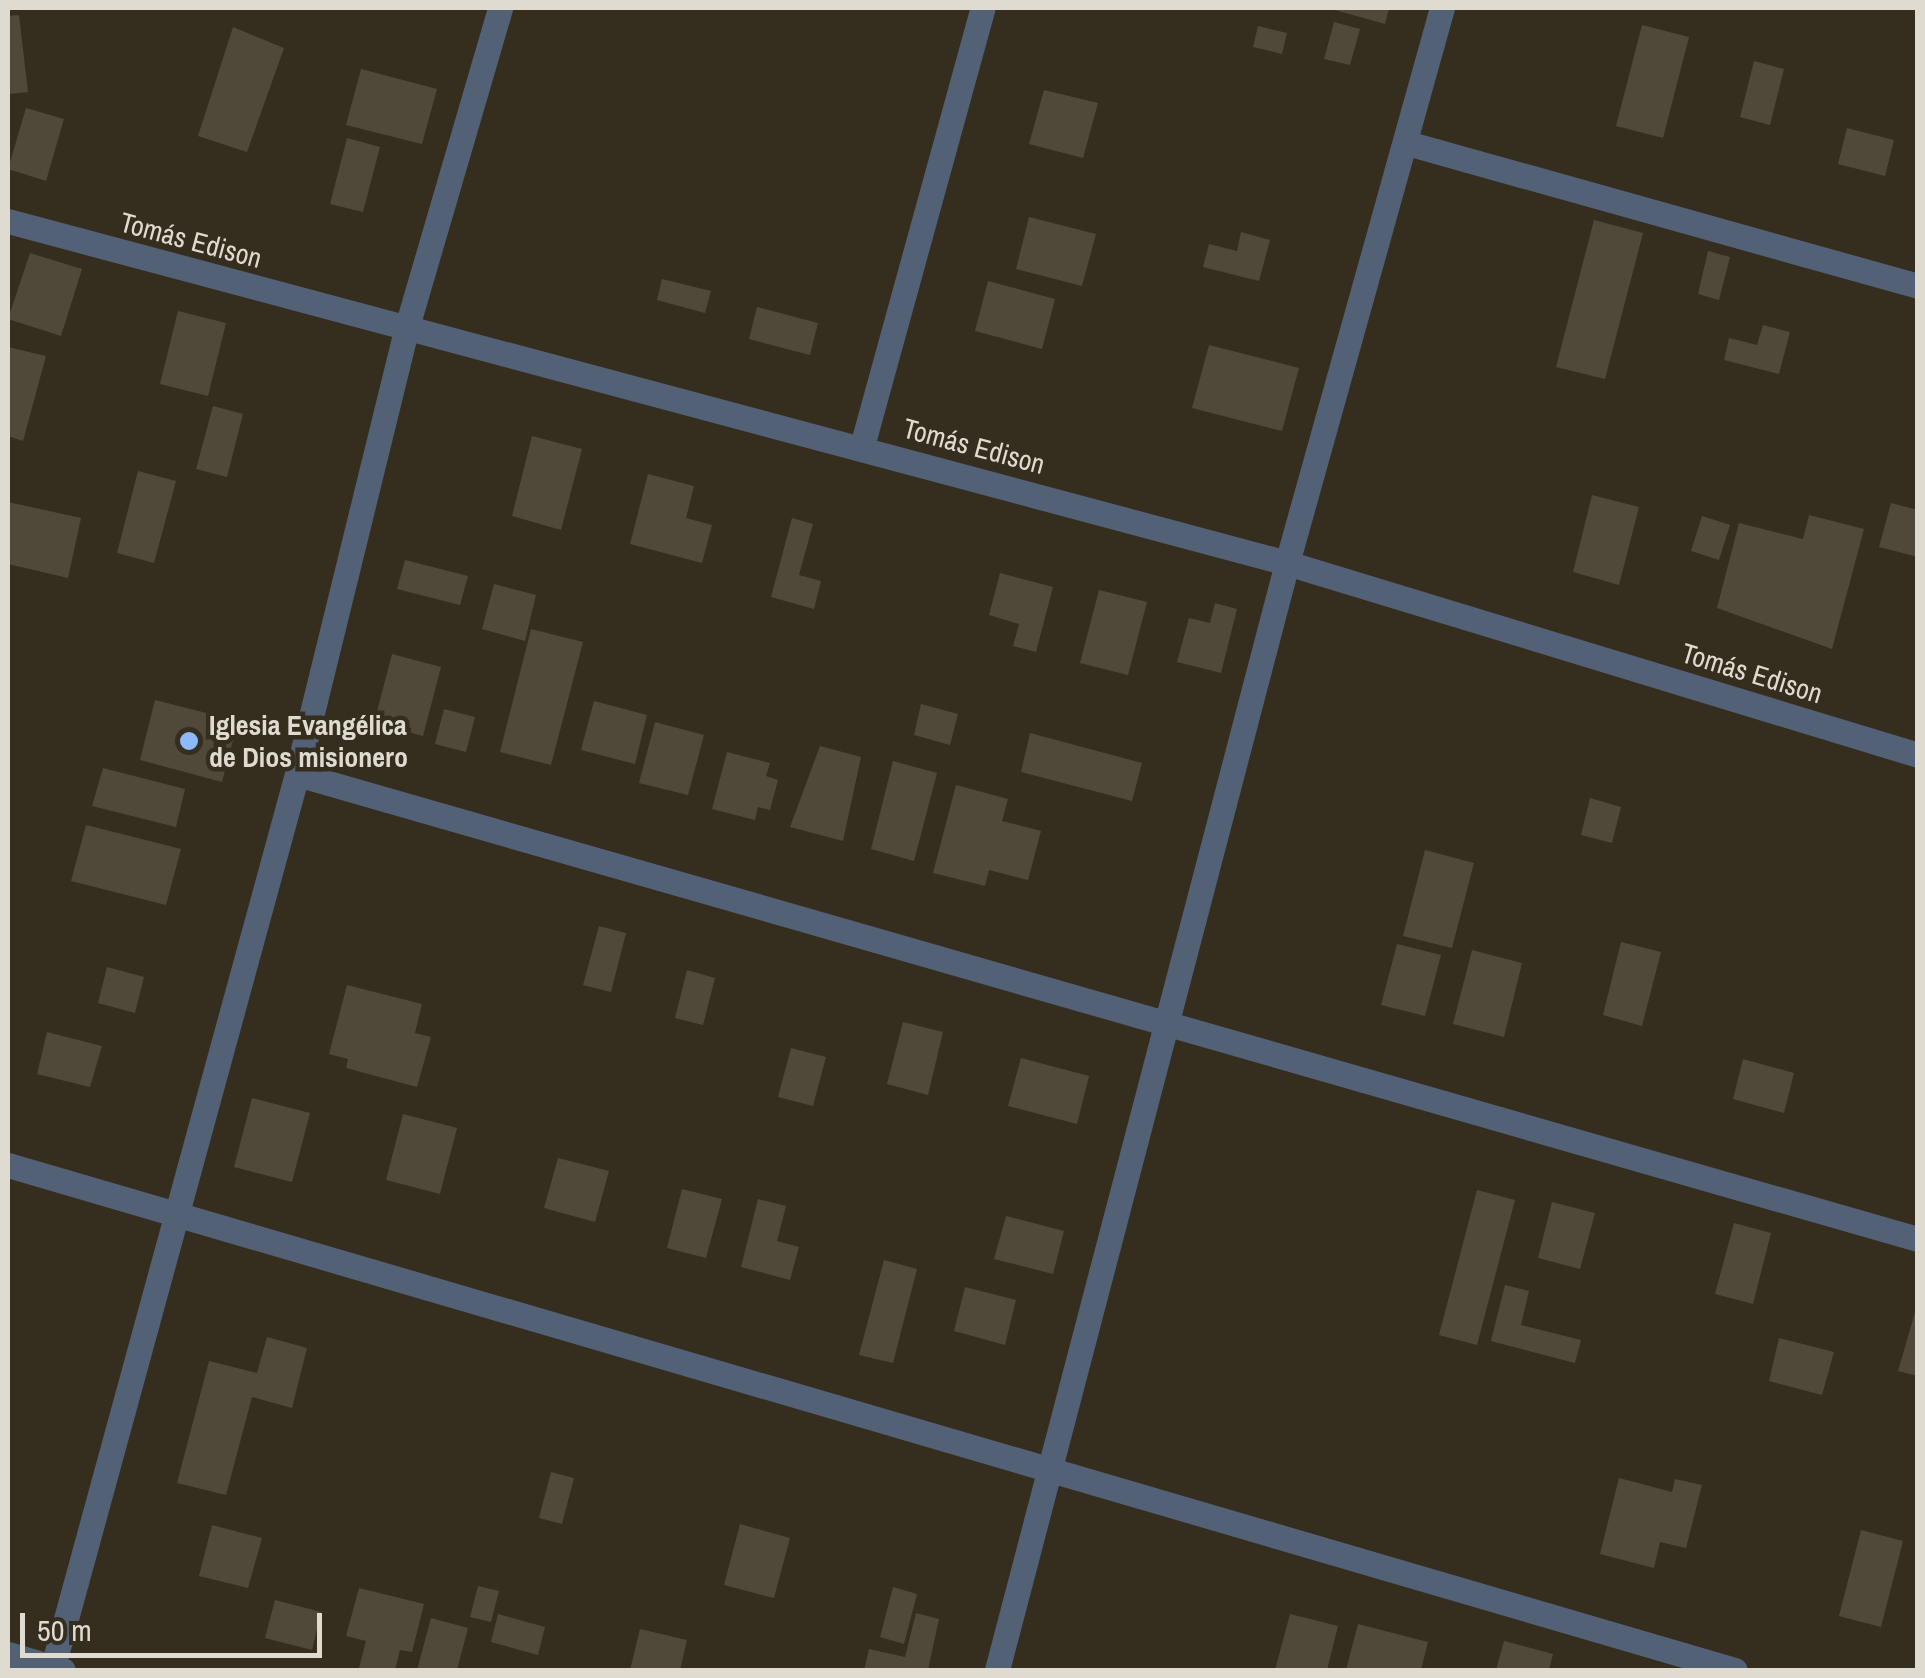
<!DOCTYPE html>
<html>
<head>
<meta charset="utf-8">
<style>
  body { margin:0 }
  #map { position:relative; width:1925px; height:1678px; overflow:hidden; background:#352e1f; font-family:"Archivo Narrow",sans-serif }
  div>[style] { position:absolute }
  .building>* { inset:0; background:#504939 }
  .street>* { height:25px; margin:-12.5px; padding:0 12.5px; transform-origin:12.5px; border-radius:12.5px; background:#536176 }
  .dots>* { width:28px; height:28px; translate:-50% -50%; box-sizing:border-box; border:5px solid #352e1f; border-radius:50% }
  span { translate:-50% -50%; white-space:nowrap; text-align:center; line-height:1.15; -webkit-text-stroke:9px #352e1f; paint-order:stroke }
  .street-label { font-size:28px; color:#dfdbd1 }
  .poi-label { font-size:28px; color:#dfdbd1; font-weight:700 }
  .left { translate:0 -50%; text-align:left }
  .frame { position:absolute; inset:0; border:10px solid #dfdbd1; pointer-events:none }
  .scale { position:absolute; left:20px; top:1613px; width:302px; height:45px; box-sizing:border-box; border:5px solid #dfdbd1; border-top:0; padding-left:12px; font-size:30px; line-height:35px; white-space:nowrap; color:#dfdbd1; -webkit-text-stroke:8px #352e1f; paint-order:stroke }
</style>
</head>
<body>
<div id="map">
  <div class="building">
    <div style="clip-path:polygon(1328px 8px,1389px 8px,1385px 24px)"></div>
    <div style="clip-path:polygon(19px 15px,28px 92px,8px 94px,8px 16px)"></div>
    <div style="clip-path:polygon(1334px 22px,1360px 29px,1350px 65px,1324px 59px)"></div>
    <div style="clip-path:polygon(1642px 25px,1689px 37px,1663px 138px,1616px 126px)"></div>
    <div style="clip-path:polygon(1258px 26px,1287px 33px,1282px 54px,1253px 47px)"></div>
    <div style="clip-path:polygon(233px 27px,284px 48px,247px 152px,198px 136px)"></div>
    <div style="clip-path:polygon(1754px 61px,1784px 69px,1770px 125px,1740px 117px)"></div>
    <div style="clip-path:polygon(361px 69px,437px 89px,422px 144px,346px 125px)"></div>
    <div style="clip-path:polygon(1044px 90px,1098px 103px,1083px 158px,1029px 144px)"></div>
    <div style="clip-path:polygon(26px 108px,64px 119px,46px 181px,8px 169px)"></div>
    <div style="clip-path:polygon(1847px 128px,1894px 140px,1885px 176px,1838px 164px)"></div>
    <div style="clip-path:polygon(347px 138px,380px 147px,363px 212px,330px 204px)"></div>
    <div style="clip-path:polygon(1029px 217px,1096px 234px,1082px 286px,1016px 269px)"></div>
    <div style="clip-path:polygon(1594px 220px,1643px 233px,1605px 379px,1556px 367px)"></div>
    <div style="clip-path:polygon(1241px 232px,1270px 240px,1259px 281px,1203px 267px,1209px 244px,1237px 251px)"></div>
    <div style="clip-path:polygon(1708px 251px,1730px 257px,1719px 300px,1698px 294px)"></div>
    <div style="clip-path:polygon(30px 253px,82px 269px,61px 336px,8px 319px)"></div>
    <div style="clip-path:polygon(662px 279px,711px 291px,705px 313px,657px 300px)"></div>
    <div style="clip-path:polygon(988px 281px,1055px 299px,1042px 349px,975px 331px)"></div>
    <div style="clip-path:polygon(757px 307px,818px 323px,810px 355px,749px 339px)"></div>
    <div style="clip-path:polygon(178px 311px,226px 323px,208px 396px,160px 384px)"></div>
    <div style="clip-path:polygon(1763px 325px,1790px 332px,1779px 374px,1724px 360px,1729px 338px,1757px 345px)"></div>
    <div style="clip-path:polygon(1209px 345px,1299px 368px,1282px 431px,1192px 408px)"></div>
    <div style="clip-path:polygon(8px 347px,46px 356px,23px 441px,8px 436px)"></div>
    <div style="clip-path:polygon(213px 406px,243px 414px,227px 477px,196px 469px)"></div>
    <div style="clip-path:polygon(532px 436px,582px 449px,561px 530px,512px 516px)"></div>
    <div style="clip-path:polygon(138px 471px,176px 481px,154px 563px,117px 553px)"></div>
    <div style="clip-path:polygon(648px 474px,694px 486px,686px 518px,712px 525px,702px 563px,630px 544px)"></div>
    <div style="clip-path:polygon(1592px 495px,1639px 507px,1619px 585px,1573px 572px)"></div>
    <div style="clip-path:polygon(8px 502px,81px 518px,68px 578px,8px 564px)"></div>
    <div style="clip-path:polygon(1891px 503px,1918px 510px,1918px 557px,1879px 547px)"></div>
    <div style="clip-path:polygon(1809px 515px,1864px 529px,1832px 649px,1717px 608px,1739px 523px,1803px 539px)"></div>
    <div style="clip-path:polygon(1702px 516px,1730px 525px,1719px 560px,1691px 551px)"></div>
    <div style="clip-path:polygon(792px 518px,813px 524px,799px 575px,821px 581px,814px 609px,771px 597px)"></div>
    <div style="clip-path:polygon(405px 560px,468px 576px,460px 605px,397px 589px)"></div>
    <div style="clip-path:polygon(1000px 573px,1053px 587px,1036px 652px,1013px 646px,1019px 624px,989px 615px)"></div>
    <div style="clip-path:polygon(494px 584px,536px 595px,525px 641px,482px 629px)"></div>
    <div style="clip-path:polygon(1099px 590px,1147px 602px,1128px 675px,1080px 663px)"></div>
    <div style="clip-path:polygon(1215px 603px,1237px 609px,1221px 673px,1177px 662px,1189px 618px,1210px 623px)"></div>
    <div style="clip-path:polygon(531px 629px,583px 642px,551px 765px,500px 752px)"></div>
    <div style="clip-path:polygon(392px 654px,441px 667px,423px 736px,374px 723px)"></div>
    <div style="clip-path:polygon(155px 700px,238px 721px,222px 782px,140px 760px)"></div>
    <div style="clip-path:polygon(594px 701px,647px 715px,635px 764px,581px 750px)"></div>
    <div style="clip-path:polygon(921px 704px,958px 714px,950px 745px,914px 735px)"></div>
    <div style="clip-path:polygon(444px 709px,475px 717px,466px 752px,435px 744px)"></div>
    <div style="clip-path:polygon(655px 722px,704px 735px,688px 795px,639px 783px)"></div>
    <div style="clip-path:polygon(1030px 733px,1142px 763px,1132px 801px,1021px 772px)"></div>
    <div style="clip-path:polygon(820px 746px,861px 757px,843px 841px,790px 827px)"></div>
    <div style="clip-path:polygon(727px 752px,770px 763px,766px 776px,778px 780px,770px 810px,758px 807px,755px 820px,712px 809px)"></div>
    <div style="clip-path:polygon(893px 761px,937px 773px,914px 861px,871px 849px)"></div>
    <div style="clip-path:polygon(103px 768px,185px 789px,176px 827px,92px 806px)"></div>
    <div style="clip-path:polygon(956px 785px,1008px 799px,1002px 821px,1041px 831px,1028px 880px,989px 870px,985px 886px,933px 873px)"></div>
    <div style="clip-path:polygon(1590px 798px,1621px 807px,1612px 843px,1581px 835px)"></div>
    <div style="clip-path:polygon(86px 825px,181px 849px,166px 905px,71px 881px)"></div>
    <div style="clip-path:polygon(1425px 850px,1474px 863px,1452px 948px,1403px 936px)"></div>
    <div style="clip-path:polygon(599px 926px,626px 933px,611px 992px,583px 985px)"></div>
    <div style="clip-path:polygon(1621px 942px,1661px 952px,1642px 1026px,1603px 1015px)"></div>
    <div style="clip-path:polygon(1397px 944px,1441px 955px,1425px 1016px,1381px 1005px)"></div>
    <div style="clip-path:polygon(1472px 950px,1522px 963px,1504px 1037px,1453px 1024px)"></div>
    <div style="clip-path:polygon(107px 967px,144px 977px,135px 1013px,98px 1003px)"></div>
    <div style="clip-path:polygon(687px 970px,715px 978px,703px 1025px,675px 1018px)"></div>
    <div style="clip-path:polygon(347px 985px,422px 1004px,415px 1033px,431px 1037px,417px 1087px,346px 1068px,348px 1059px,329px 1054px)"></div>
    <div style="clip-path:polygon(903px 1022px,943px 1032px,928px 1095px,887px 1084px)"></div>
    <div style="clip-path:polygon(47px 1032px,102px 1046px,90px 1087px,37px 1074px)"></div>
    <div style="clip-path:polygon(791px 1048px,826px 1057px,813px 1106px,778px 1097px)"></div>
    <div style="clip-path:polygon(1021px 1058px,1089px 1076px,1077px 1124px,1008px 1106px)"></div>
    <div style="clip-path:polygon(1743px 1059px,1794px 1073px,1784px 1113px,1733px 1099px)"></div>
    <div style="clip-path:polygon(252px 1098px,310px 1113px,292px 1182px,234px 1167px)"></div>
    <div style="clip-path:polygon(403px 1114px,457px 1128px,440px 1194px,386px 1180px)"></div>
    <div style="clip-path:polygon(558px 1158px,609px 1171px,595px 1222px,544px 1208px)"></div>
    <div style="clip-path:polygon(682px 1189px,722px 1199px,706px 1258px,667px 1248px)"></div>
    <div style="clip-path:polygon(1477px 1190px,1515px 1200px,1477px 1345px,1439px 1335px)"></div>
    <div style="clip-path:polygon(758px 1199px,786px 1206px,777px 1241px,799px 1247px,790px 1280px,741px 1267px)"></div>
    <div style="clip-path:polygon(1552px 1202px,1595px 1213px,1580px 1269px,1538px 1258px)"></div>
    <div style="clip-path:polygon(1006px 1216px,1064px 1231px,1053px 1274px,994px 1259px)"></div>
    <div style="clip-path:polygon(1734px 1223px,1771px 1233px,1753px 1304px,1715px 1294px)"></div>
    <div style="clip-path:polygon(884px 1260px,917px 1269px,893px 1363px,859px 1355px)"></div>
    <div style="clip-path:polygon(1505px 1285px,1529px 1291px,1521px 1325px,1581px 1340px,1575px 1363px,1491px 1341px)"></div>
    <div style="clip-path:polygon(965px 1287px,1016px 1300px,1005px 1345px,954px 1331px)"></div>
    <div style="clip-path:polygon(1918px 1302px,1918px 1376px,1898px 1371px)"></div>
    <div style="clip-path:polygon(267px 1337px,307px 1348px,292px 1408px,252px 1397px,226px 1495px,177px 1483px,209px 1361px,257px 1373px)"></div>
    <div style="clip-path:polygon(1779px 1338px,1834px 1352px,1822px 1395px,1769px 1381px)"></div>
    <div style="clip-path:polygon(551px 1472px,574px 1478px,562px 1524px,539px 1518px)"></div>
    <div style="clip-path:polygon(1619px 1478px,1672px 1492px,1675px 1479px,1702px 1485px,1686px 1548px,1660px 1542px,1654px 1568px,1600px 1554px)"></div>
    <div style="clip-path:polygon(740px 1524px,790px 1538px,774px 1598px,724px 1585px)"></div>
    <div style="clip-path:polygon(212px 1525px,262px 1538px,248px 1588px,199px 1576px)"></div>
    <div style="clip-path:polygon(1861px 1530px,1903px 1541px,1881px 1627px,1839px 1616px)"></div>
    <div style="clip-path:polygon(478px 1586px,499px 1591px,491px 1622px,470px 1617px)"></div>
    <div style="clip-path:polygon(893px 1587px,917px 1594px,904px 1644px,880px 1637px)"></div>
    <div style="clip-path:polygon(359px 1588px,424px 1604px,412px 1652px,400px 1650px,395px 1670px,359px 1668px,366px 1641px,346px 1636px)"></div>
    <div style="clip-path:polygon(275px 1600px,321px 1612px,312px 1650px,265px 1638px)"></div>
    <div style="clip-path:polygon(916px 1613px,939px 1619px,928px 1670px,864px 1670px,869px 1649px,905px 1657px)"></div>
    <div style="clip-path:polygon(498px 1614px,545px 1627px,538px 1655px,491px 1642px)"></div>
    <div style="clip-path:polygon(1290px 1614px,1338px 1626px,1327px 1670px,1275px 1670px)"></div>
    <div style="clip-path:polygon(431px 1618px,468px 1628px,457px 1670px,417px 1670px)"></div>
    <div style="clip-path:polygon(1358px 1624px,1428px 1642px,1421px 1670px,1346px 1670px)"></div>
    <div style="clip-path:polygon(640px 1629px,687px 1640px,680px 1670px,630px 1670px)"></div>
    <div style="clip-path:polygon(1504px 1641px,1553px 1654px,1549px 1670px,1496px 1670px)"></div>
  </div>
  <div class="street">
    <div style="left:1407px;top:143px;width:531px;rotate:15.63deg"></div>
    <div style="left:8px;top:221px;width:1324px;rotate:14.97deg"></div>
    <div style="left:1287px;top:563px;width:660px;rotate:16.92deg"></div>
    <div style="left:862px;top:446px;width:454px;rotate:-74.6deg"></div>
    <div style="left:297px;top:774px;width:1686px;rotate:16.01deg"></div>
    <div style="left:8px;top:1165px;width:1799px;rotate:16.3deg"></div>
    <div style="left:8px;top:1654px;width:57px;rotate:16.2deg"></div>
    <div style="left:52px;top:1670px;width:929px;rotate:-74.71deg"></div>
    <div style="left:297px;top:774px;width:457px;rotate:-76.2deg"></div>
    <div style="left:406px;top:330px;width:335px;rotate:-73.7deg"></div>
    <div style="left:997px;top:1670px;width:1144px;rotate:-75.32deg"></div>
    <div style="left:1287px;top:563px;width:576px;rotate:-74.4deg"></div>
  </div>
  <div class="dots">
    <div style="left:189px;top:741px;background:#8db9fc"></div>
  </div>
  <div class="street-label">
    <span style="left:191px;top:240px;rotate:15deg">Tomás Edison</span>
    <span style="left:974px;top:446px;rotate:15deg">Tomás Edison</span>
    <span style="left:1752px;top:673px;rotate:17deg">Tomás Edison</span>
  </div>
  <div class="poi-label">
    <span class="left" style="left:209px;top:741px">Iglesia Evangélica<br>de Dios misionero</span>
  </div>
  <div class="frame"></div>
  <div class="scale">50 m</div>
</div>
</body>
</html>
